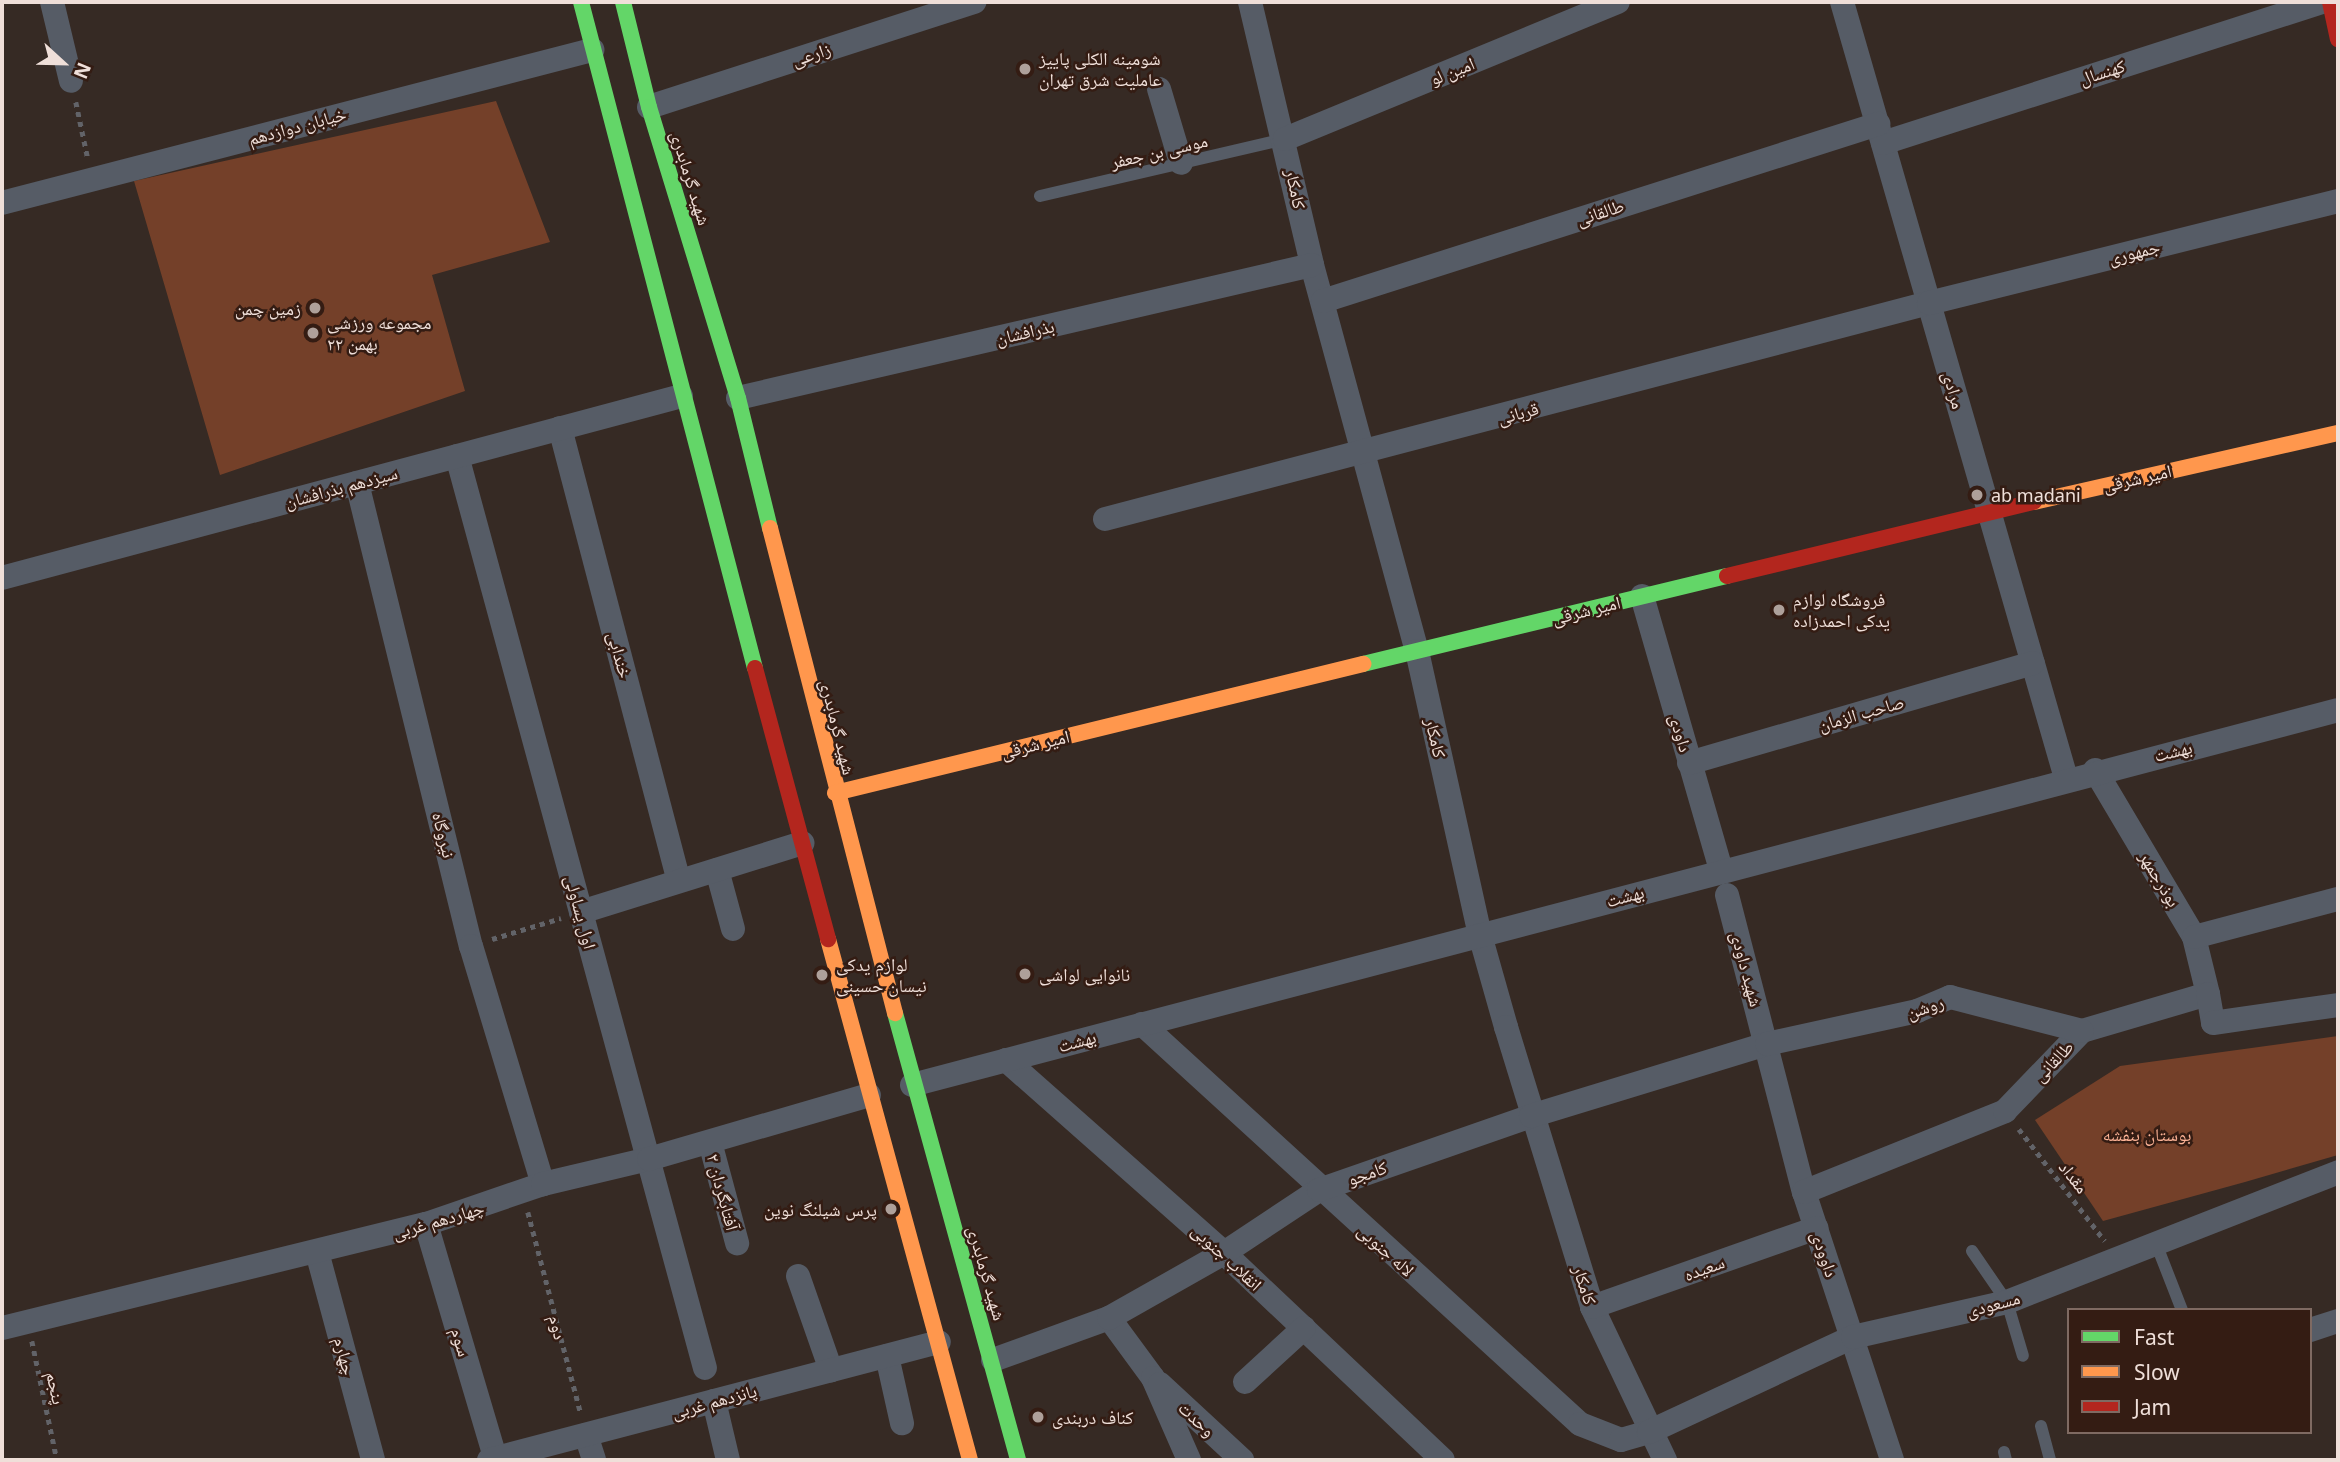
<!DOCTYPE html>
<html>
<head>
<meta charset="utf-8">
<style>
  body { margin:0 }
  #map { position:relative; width:2340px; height:1462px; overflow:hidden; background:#362a24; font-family:"Noto Sans","Noto Naskh Arabic",sans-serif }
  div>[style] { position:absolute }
  .green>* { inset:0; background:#744029 }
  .path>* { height:4.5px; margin-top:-2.25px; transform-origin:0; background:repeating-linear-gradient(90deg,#626368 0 5px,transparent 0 10px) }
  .lane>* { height:12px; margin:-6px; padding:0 6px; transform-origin:6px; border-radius:6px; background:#565c66 }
  .street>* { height:24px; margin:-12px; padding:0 12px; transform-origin:12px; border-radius:12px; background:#565c66 }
  .fast>* { height:16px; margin:-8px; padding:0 8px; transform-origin:8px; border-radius:8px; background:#63d668 }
  .slow>* { height:16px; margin:-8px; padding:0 8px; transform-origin:8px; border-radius:8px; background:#ff974d }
  .jam>* { height:16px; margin:-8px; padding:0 8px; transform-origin:8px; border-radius:8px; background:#b3261e }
  .dots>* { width:19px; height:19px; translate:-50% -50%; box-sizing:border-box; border:4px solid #341c13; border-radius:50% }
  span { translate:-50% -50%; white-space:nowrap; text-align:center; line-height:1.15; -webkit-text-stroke:5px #341c13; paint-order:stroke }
  .street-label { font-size:18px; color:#efdfd9 }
  .poi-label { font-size:18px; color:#efdfd9 }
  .left { translate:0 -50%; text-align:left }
  .right { translate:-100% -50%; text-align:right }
  .park-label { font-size:18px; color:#fdb396 }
  .frame { position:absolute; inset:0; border:4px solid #efdfd9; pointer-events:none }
  .legend { position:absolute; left:2067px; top:1308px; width:245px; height:126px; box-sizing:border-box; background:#341c13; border:2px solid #7f6a62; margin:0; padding:9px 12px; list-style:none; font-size:21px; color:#efdfd9 }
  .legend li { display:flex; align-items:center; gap:14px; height:35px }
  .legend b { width:35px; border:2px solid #7f6a62 }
  .north { position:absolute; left:28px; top:28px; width:70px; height:70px; -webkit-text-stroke:5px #341c13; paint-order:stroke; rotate:112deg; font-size:19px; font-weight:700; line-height:28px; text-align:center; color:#efdfd9 }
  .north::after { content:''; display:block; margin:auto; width:24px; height:32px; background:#efdfd9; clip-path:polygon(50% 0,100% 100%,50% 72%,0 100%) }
</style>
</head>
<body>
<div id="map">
  <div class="green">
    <div style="clip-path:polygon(496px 101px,550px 242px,432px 275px,465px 391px,220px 475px,134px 181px)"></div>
    <div style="clip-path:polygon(2338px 1036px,2338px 1155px,2245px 1182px,2103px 1221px,2035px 1120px,2120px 1066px)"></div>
  </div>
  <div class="path">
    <div style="left:76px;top:102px;width:58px;rotate:78.1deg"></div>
    <div style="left:492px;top:939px;width:72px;rotate:-16.9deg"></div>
    <div style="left:2019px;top:1129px;width:141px;rotate:52.5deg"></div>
    <div style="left:528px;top:1212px;width:209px;rotate:75.3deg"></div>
    <div style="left:32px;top:1341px;width:122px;rotate:78.1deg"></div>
  </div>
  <div class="lane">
    <div style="left:1040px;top:196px;width:252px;rotate:-13.1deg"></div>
    <div style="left:2157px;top:1246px;width:69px;rotate:68.7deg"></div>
    <div style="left:1972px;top:1251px;width:62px;rotate:55.5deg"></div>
    <div style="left:2007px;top:1302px;width:56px;rotate:73.5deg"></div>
    <div style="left:2041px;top:1426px;width:35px;rotate:75deg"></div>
    <div style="left:2004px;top:1452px;width:8px;rotate:76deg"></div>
  </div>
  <div class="street">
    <div style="left:52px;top:2px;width:81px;rotate:76.5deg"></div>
    <div style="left:1250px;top:2px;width:270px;rotate:76.7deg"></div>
    <div style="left:1312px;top:265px;width:400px;rotate:74.8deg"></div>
    <div style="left:1417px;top:651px;width:291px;rotate:77.5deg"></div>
    <div style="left:1480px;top:935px;width:96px;rotate:74.2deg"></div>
    <div style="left:1506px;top:1027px;width:293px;rotate:72.9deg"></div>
    <div style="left:1592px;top:1307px;width:170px;rotate:64.5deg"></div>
    <div style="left:1842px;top:2px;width:808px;rotate:73.9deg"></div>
    <div style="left:1159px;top:89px;width:77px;rotate:73.4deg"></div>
    <div style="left:649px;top:107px;width:342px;rotate:-17.9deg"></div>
    <div style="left:1285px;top:139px;width:360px;rotate:-22.4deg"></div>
    <div style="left:1883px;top:143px;width:460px;rotate:-17.8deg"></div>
    <div style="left:2px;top:203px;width:610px;rotate:-14.54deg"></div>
    <div style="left:1323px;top:301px;width:583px;rotate:-17.69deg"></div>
    <div style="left:738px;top:398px;width:589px;rotate:-13.05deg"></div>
    <div style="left:560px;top:428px;width:468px;rotate:75.3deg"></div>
    <div style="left:457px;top:456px;width:945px;rotate:74.79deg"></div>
    <div style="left:357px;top:483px;width:477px;rotate:76.2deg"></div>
    <div style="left:471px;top:946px;width:249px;rotate:73.2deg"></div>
    <div style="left:1105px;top:519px;width:852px;rotate:-14.69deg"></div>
    <div style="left:1929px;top:303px;width:422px;rotate:-14deg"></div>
    <div style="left:2px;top:578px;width:703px;rotate:-15deg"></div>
    <div style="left:1642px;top:596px;width:285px;rotate:73.9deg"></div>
    <div style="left:1689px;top:763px;width:358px;rotate:-16.2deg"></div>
    <div style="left:2095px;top:770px;width:194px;rotate:59.3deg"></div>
    <div style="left:2194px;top:937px;width:59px;rotate:76.2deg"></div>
    <div style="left:717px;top:870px;width:61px;rotate:74.8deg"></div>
    <div style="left:1727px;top:895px;width:307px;rotate:75.5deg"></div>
    <div style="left:1804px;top:1192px;width:282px;rotate:71.8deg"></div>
    <div style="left:581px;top:912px;width:232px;rotate:-17.3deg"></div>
    <div style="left:2194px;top:937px;width:149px;rotate:-14.8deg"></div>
    <div style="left:1142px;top:1024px;width:593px;rotate:42.4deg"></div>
    <div style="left:1580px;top:1424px;width:44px;rotate:21.3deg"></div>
    <div style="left:1621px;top:1440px;width:29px;rotate:-16deg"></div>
    <div style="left:1649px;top:1432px;width:225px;rotate:-25deg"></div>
    <div style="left:1853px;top:1337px;width:158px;rotate:-12.8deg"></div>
    <div style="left:2007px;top:1302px;width:356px;rotate:-21.4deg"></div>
    <div style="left:1006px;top:1060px;width:291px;rotate:41.5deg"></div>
    <div style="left:1224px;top:1253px;width:301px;rotate:43.4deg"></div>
    <div style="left:912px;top:1085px;width:1474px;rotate:-14.73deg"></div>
    <div style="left:710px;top:1142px;width:105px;rotate:75deg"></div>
    <div style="left:1804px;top:1192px;width:217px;rotate:-21.9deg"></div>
    <div style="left:2005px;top:1111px;width:111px;rotate:-46.1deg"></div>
    <div style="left:2082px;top:1031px;width:131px;rotate:-16.4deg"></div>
    <div style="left:2208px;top:994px;width:29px;rotate:80deg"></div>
    <div style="left:2213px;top:1023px;width:126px;rotate:-8.2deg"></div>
    <div style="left:426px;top:1224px;width:246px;rotate:73.5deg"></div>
    <div style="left:317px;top:1252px;width:215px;rotate:74.9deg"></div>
    <div style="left:798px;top:1276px;width:100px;rotate:70.7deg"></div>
    <div style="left:1592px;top:1307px;width:238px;rotate:-19.4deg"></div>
    <div style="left:1109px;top:1318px;width:74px;rotate:53.7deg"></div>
    <div style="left:1153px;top:1378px;width:90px;rotate:66.3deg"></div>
    <div style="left:2px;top:1328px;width:437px;rotate:-13.8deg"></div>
    <div style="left:426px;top:1224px;width:124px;rotate:-18.9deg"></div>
    <div style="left:543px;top:1184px;width:109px;rotate:-13.3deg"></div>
    <div style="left:649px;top:1159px;width:229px;rotate:-16.2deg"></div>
    <div style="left:2310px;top:1330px;width:29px;rotate:-18deg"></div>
    <div style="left:887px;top:1356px;width:69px;rotate:77.4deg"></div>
    <div style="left:993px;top:1360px;width:123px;rotate:-19.9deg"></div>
    <div style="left:1109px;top:1318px;width:132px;rotate:-29.5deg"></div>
    <div style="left:1224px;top:1253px;width:114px;rotate:-33.6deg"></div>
    <div style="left:1319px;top:1190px;width:225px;rotate:-19.2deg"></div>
    <div style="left:1531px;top:1116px;width:247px;rotate:-17deg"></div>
    <div style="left:1767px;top:1044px;width:154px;rotate:-12.4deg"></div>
    <div style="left:1917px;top:1011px;width:36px;rotate:-23deg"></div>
    <div style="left:1950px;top:997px;width:136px;rotate:14.4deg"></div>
    <div style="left:1245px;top:1382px;width:80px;rotate:-42.5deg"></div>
    <div style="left:1160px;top:1384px;width:112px;rotate:42.8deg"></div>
    <div style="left:714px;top:1401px;width:61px;rotate:76.7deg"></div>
    <div style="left:586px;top:1435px;width:26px;rotate:72deg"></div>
    <div style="left:489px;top:1460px;width:465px;rotate:-14.7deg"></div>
  </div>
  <div class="fast">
    <div style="left:581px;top:2px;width:688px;rotate:75.36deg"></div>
    <div style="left:623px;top:2px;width:108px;rotate:76.1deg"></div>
    <div style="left:649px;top:107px;width:304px;rotate:73deg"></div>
    <div style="left:738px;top:398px;width:134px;rotate:76.2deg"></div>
    <div style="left:1363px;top:664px;width:374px;rotate:-13.6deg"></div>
    <div style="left:895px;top:1013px;width:464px;rotate:74.6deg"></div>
  </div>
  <div class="slow">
    <div style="left:2034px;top:502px;width:312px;rotate:-12.8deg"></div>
    <div style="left:770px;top:528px;width:501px;rotate:75.55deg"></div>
    <div style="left:835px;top:793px;width:544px;rotate:-13.73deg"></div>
    <div style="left:828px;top:939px;width:540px;rotate:74.75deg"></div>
  </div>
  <div class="jam">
    <div style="left:2330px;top:2px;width:38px;rotate:78deg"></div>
    <div style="left:1727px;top:576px;width:316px;rotate:-13.6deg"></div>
    <div style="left:755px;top:668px;width:281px;rotate:74.9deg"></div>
  </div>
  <div class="dots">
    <div style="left:1025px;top:69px;background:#aea09a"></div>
    <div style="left:315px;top:308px;background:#aea09a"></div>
    <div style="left:313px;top:333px;background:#aea09a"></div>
    <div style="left:1977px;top:495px;background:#aea09a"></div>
    <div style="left:1779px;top:610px;background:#aea09a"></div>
    <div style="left:1025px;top:974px;background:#aea09a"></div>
    <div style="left:822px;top:975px;background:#aea09a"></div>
    <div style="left:891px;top:1209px;background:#aea09a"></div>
    <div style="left:1038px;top:1417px;background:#aea09a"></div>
  </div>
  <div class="street-label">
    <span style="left:811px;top:54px;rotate:-18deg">زارعی</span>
    <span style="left:1452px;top:71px;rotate:-22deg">امین لو</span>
    <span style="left:2102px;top:72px;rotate:-18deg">کهنسال</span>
    <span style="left:297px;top:126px;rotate:-15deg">خیابان دوازدهم</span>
    <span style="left:1159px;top:151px;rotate:-13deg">موسی بن جعفر</span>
    <span style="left:691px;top:178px;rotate:73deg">شهید گرمابدری</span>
    <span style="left:1296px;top:189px;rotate:78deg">کامکار</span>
    <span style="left:1600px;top:212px;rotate:-18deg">طالقانی</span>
    <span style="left:2134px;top:252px;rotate:-14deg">جمهوری</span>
    <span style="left:1025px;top:332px;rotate:-13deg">بذرافشان</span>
    <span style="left:1954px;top:390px;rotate:74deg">مرادی</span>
    <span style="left:1518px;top:413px;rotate:-15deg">قربانی</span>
    <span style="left:2137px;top:478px;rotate:-13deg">امیر شرقی</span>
    <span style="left:341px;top:487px;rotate:-15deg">سیزدهم بذرافشان</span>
    <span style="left:1586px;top:610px;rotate:-14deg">امیر شرقی</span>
    <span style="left:620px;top:655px;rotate:75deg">خندابی</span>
    <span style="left:1861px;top:713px;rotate:-16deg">صاحب الزمان</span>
    <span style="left:838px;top:727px;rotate:76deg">شهید گرمابدری</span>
    <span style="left:1681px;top:733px;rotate:74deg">داودی</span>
    <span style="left:1436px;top:738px;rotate:77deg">کامکار</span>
    <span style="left:1035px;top:744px;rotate:-14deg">امیر شرقی</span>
    <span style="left:2173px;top:751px;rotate:-14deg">بهشت</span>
    <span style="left:444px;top:835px;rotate:76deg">نیروگاه</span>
    <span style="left:2160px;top:879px;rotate:59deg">بوذرجمهر</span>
    <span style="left:1625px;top:896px;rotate:-15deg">بهشت</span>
    <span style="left:581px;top:912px;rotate:75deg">اول یساولی</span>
    <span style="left:1747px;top:969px;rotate:75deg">شهید داودی</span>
    <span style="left:1925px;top:1007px;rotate:-19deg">روشن</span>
    <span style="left:1077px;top:1041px;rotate:-15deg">بهشت</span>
    <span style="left:2053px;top:1061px;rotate:-46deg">طالقانی</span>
    <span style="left:1367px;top:1173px;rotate:-19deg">کامجو</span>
    <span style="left:2074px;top:1177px;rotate:52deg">مقداد</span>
    <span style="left:723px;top:1192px;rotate:75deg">آفتابگردان ۲</span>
    <span style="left:438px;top:1220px;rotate:-16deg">چهاردهم غربی</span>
    <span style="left:1386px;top:1250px;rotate:42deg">لاله جنوبی</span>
    <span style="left:1825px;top:1254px;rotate:71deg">داوودی</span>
    <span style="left:1227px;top:1257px;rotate:43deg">انقلاب جنوبی</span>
    <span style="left:1704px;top:1268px;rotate:-20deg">سعیده</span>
    <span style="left:987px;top:1273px;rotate:74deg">شهید گرمابدری</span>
    <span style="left:1585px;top:1285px;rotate:72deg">کامکار</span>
    <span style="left:1993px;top:1304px;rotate:-15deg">مسعودی</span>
    <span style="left:558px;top:1327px;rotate:75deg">دوم</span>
    <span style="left:461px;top:1342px;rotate:73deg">سوم</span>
    <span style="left:345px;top:1356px;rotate:75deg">چهارم</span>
    <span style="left:56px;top:1388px;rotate:78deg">پنجم</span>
    <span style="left:714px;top:1401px;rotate:-15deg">پانزدهم غربی</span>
    <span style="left:1197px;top:1419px;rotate:43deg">وحدت</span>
  </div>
  <div class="poi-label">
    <span class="left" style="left:1039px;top:69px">شومینه الکلی پاییز<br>عاملیت شرق تهران</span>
    <span class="right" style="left:301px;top:308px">زمین چمن</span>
    <span class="left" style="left:327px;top:333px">مجموعه ورزشی<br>۲۲ بهمن</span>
    <span class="left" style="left:1991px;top:495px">ab madani</span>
    <span class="left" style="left:1793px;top:610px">فروشگاه لوازم<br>یدکی احمدزاده</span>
    <span class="left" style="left:836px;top:975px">لوازم یدکی<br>نیسان حسینی</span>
    <span class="left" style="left:1039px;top:974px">نانوایی لواشی</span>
    <span class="right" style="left:877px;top:1209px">پرس شیلنگ نوین</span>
    <span class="left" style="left:1052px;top:1417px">کناف دربندی</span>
  </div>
  <div class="park-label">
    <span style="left:2147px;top:1134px">بوستان بنفشه</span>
  </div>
  <div class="frame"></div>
  <ul class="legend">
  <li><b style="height:9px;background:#63d668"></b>Fast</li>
  <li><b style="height:9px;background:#ff974d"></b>Slow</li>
  <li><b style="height:9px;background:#b3261e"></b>Jam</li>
  </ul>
  <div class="north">N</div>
</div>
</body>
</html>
